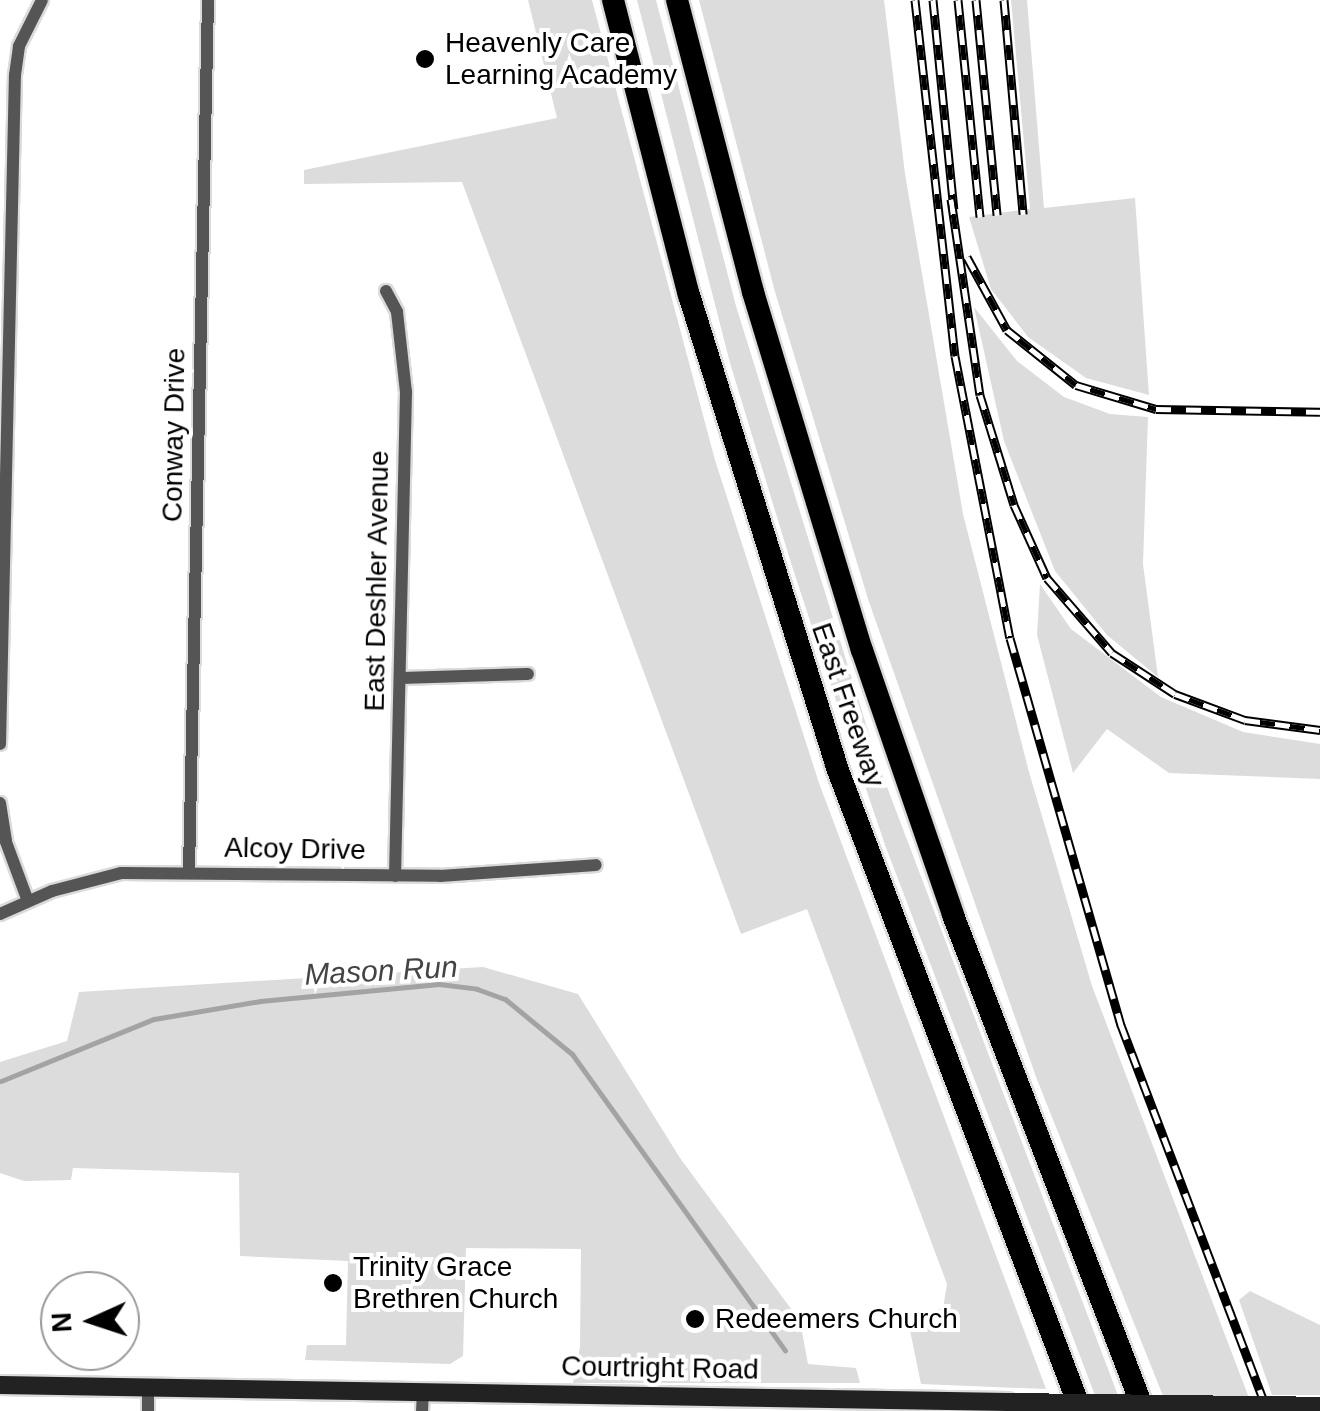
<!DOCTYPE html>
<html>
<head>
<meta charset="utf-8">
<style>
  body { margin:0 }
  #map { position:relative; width:1320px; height:1411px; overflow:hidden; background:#fff; font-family:Helvetica,sans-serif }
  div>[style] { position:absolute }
  .green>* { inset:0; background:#dcdcdc }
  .stream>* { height:5px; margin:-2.5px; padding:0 2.5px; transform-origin:2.5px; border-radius:2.5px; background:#a3a3a3 }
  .roads { filter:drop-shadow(2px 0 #dbdbdb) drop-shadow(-2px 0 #dbdbdb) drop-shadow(0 2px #dbdbdb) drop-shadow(0 -2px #dbdbdb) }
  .street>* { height:12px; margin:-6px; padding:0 6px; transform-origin:6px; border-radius:6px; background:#555 }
  .secondary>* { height:18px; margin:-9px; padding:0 9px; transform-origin:9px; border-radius:9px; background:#222 }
  .highway>* { height:22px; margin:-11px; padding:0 11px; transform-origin:11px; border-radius:11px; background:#000 }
  .rail>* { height:9px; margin-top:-4.5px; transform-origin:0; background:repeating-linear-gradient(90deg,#fff 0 15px,#000 0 30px); box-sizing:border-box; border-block:2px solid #000 }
  .secondary-bridge>* { height:18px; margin:-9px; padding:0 9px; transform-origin:9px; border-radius:9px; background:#222 }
  .dots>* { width:28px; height:28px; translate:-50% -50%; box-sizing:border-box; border:5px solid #fff; border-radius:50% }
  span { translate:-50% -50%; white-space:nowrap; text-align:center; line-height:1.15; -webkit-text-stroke:8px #fff; paint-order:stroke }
  .poi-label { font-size:28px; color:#000 }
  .left { translate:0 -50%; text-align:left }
  .street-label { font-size:28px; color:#000 }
  .water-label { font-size:30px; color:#444; font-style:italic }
  .north { position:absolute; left:40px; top:1271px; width:100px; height:100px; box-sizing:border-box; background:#fff; border:2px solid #999; border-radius:50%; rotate:267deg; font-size:28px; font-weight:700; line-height:40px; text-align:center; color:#000 }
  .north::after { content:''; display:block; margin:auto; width:35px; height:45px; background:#000; clip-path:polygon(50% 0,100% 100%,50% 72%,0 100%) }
</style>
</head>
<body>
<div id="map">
  <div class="green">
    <div style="clip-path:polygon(528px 0,592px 0,715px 460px,819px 783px,1046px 1389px,921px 1384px,907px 1316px,943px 1308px,947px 1284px,807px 909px,741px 934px,462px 182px,304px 184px,304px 170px,557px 118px)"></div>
    <div style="clip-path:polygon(637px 0,656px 0,736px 306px,870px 737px,864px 747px,851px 746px,791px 563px,730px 363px)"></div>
    <div style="clip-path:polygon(699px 0,884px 0,905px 174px,963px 514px,1029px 772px,1092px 986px,1254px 1411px,1169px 1411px,1036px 1077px,868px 599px,775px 292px)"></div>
    <div style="clip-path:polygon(1011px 0,1027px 0,1044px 208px,1135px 198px,1149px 395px,1086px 378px,1028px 337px,991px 289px,969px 217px,1030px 209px)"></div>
    <div style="clip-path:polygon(974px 307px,1017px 361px,1064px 397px,1110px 414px,1148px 417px,1143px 564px,1158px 677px,1107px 635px,1055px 571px,1004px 441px)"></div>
    <div style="clip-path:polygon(1040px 584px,1071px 629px,1161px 697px,1243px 732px,1320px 744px,1320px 779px,1169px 773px,1107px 729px,1073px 773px,1037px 635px)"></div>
    <div style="clip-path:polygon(868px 765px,879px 766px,1124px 1411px,1101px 1411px,885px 845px,861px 774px)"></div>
    <div style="clip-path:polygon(483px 967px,578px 994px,680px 1158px,800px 1321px,808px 1364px,856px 1368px,860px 1383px,573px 1383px,580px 1347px,581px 1249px,466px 1248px,463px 1356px,450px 1364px,305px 1360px,307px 1345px,346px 1345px,348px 1261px,240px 1256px,239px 1173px,73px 1168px,71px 1180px,24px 1181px,0 1173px,0 1062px,67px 1041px,79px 992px)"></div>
    <div style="clip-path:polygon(1250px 1291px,1320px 1325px,1320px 1395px,1272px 1395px,1239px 1300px)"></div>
  </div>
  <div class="stream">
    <div style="left:1px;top:1081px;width:165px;rotate:-22.1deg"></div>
    <div style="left:154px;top:1019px;width:108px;rotate:-9.6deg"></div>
    <div style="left:260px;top:1001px;width:180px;rotate:-5.4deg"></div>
    <div style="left:439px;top:984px;width:38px;rotate:7deg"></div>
    <div style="left:477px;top:989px;width:30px;rotate:20deg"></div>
    <div style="left:505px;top:999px;width:87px;rotate:39.4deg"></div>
    <div style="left:572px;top:1054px;width:365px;rotate:54.3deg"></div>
  </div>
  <div class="roads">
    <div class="street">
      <div style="left:386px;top:291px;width:24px;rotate:62deg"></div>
      <div style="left:397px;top:312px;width:81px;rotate:83.6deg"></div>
      <div style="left:406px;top:392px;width:484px;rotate:91.3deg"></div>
      <div style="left:400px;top:678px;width:128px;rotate:-1.8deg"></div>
      <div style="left:0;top:744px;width:669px;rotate:-88.72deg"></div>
      <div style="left:15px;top:75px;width:29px;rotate:-82deg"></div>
      <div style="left:19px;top:46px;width:51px;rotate:-63.4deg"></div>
      <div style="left:0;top:803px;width:39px;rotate:81deg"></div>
      <div style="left:6px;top:842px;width:63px;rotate:69.6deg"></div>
      <div style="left:189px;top:871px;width:871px;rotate:-88.75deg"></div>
      <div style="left:0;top:914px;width:57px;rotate:-23.9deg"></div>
      <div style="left:52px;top:891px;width:71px;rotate:-14.6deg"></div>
      <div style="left:121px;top:873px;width:319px;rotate:0.5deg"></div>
      <div style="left:440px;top:876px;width:156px;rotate:-4deg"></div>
      <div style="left:148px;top:1411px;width:24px;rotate:-90deg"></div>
      <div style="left:422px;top:1411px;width:20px;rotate:-87deg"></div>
    </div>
    <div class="secondary">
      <div style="left:0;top:1385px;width:1008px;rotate:0.97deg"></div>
    </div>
    <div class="highway">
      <div style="left:613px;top:0;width:305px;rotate:75.6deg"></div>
      <div style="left:689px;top:295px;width:492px;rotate:72.6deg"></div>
      <div style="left:836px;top:765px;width:691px;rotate:69.23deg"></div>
      <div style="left:677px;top:0;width:302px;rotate:75.4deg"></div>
      <div style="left:753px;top:292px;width:374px;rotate:73.1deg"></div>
      <div style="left:862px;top:650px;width:280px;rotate:71deg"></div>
      <div style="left:953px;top:915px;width:532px;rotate:68.94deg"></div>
    </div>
  </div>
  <div class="rail">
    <div style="left:915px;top:0;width:358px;rotate:83.6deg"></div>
    <div style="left:955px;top:356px;width:287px;rotate:79deg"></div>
    <div style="left:1010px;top:638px;width:403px;rotate:74deg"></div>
    <div style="left:1121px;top:1025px;width:413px;rotate:69.2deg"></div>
    <div style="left:933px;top:0;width:210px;rotate:84.3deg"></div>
    <div style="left:958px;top:0;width:218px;rotate:84.2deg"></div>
    <div style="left:976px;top:0;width:216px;rotate:84.4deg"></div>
    <div style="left:1004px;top:0;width:215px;rotate:84.9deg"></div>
    <div style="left:951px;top:199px;width:198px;rotate:81.6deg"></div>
    <div style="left:980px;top:395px;width:115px;rotate:72.8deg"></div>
    <div style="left:1014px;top:505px;width:80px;rotate:65.7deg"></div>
    <div style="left:1047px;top:578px;width:99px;rotate:49.1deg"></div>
    <div style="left:1112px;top:653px;width:75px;rotate:33.1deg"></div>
    <div style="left:1175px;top:694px;width:75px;rotate:20.4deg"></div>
    <div style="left:1245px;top:720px;width:76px;rotate:7.6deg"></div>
    <div style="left:967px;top:257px;width:83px;rotate:61.3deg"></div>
    <div style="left:1007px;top:330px;width:88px;rotate:38.6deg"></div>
    <div style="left:1076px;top:385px;width:84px;rotate:16.7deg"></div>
    <div style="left:1156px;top:409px;width:164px;rotate:1deg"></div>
  </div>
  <div class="secondary-bridge">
    <div style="left:1008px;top:1402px;width:312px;rotate:0.7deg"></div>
  </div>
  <div class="dots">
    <div style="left:425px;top:59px;background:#000"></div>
    <div style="left:333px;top:1283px;background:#000"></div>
    <div style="left:695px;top:1319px;background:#000"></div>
  </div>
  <div class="poi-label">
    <span class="left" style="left:445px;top:59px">Heavenly Care<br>Learning Academy</span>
    <span class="left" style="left:353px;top:1283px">Trinity Grace<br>Brethren Church</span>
    <span class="left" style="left:715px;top:1319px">Redeemers Church</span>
  </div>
  <div class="street-label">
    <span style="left:174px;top:435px;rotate:-89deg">Conway Drive</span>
    <span style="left:377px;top:581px;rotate:-89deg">East Deshler Avenue</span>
    <span style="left:848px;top:705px;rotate:71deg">East Freeway</span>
    <span style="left:295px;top:849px;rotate:1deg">Alcoy Drive</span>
    <span style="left:660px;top:1368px;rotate:1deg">Courtright Road</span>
  </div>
  <div class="water-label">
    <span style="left:381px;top:971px;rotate:-3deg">Mason Run</span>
  </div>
  <div class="north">N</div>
</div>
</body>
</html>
